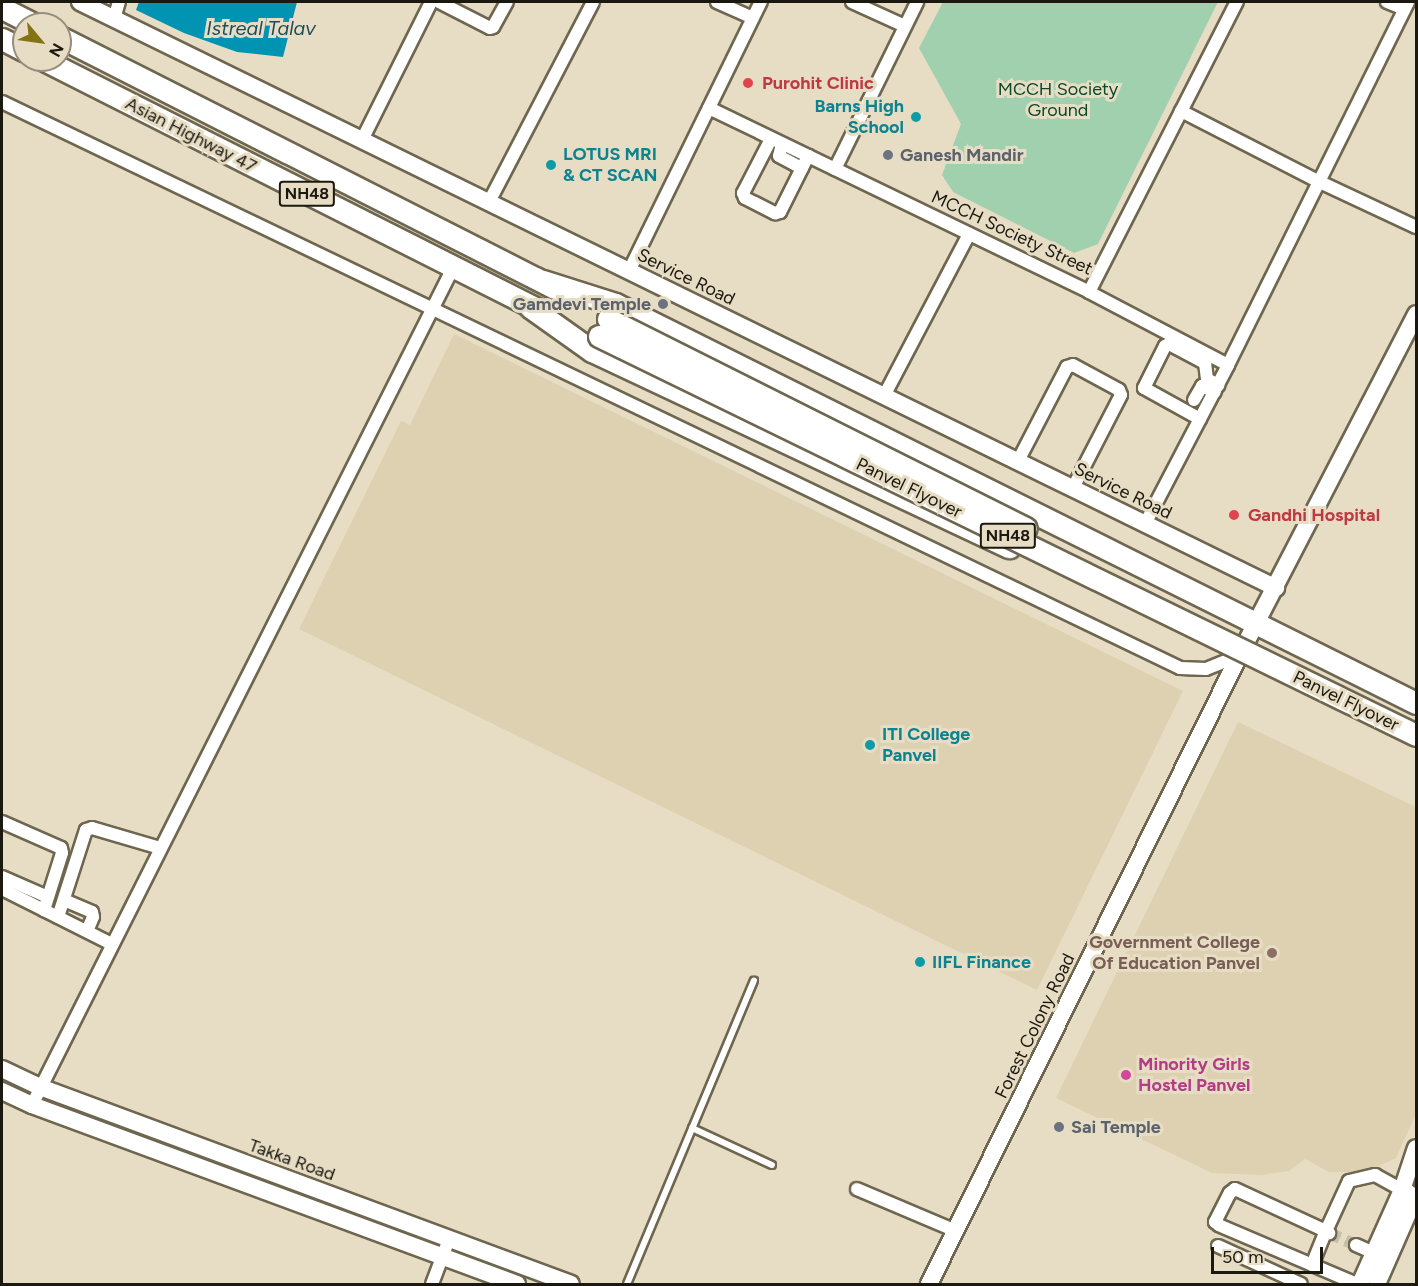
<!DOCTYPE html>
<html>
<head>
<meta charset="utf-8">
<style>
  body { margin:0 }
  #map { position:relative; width:1418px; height:1286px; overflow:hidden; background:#e7ddc4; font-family:Figtree,sans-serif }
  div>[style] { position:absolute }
  .built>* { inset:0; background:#ded1b2 }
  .green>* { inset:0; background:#a1d0af }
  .water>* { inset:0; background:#0094b2 }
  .street-tunnel>* { height:12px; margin-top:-6px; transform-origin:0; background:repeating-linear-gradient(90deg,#c8bfa9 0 12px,transparent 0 18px) }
  .roads { filter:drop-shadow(2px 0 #6e664f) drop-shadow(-2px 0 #6e664f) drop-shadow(0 2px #6e664f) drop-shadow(0 -2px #6e664f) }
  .lane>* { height:6px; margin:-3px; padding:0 3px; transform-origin:3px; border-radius:3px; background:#fff }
  .street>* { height:12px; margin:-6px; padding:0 6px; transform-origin:6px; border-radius:6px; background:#fff }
  .secondary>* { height:16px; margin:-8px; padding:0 8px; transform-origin:8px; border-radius:8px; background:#fff }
  .highway>* { height:21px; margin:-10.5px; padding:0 10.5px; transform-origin:10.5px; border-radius:10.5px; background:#fff }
  .bridges { filter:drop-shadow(2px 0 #6e664f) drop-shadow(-2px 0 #6e664f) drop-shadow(0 2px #6e664f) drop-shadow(0 -2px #6e664f) }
  .highway-bridge>* { height:21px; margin:-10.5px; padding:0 10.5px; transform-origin:10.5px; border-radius:10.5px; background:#fff }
  .dots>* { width:16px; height:16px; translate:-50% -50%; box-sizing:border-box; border:3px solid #e7ddc4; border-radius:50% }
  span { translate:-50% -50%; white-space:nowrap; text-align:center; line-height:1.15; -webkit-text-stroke:6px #e7ddc4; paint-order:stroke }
  .shield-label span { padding:2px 4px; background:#e7ddc4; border:2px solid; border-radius:4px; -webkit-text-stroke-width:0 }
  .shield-label { font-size:16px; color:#1b180f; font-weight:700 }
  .health-label { font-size:18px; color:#be3a42; font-weight:700 }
  .left { translate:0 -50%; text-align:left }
  .park-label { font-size:18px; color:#084927 }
  .culture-label { font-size:18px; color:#0d838f; font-weight:700 }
  .right { translate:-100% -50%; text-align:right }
  .street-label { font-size:18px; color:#1b180f }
  .worship-label { font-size:18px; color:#5b616d; font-weight:700 }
  .education-label { font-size:18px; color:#785e54; font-weight:700 }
  .hotel-label { font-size:18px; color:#b23c85; font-weight:700 }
  .water-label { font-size:20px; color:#1b4d5a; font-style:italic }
  .frame { position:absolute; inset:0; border:3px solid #1b180f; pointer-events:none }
  .north { position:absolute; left:12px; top:12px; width:60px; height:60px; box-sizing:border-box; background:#e7ddc4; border:2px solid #958e7c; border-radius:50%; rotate:119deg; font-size:16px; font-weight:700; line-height:24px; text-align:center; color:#1b180f }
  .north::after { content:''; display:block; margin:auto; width:21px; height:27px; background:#847314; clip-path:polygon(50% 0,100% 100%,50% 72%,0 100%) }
  .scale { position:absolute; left:1211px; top:1247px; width:112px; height:27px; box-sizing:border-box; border:3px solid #1b180f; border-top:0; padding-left:8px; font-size:18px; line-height:21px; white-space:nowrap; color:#1b180f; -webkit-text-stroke:4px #e7ddc4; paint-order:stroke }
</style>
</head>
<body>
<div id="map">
  <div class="built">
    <div style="clip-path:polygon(454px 334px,1183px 691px,1037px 990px,299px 629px,401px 421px,410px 425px)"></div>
    <div style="clip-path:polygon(1238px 722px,1416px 807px,1416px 1114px,1396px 1158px,1375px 1168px,1358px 1172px,1329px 1172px,1305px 1159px,1289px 1171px,1262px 1175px,1212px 1173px,1056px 1098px)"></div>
  </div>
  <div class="green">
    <div style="clip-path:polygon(943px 2px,1218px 2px,1098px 244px,1074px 253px,953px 192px,942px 175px,961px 124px,919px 48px)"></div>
  </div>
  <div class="water">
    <div style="clip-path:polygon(139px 2px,297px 2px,283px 57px,237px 52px,184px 33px,136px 10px)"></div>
  </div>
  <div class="street-tunnel">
    <div style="left:1329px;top:1233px;width:30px;rotate:24deg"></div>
  </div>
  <div class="roads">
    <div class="lane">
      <div style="left:692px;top:1128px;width:88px;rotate:24.8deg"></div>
      <div style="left:627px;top:1284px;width:329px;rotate:-67.3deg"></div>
    </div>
    <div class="street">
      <div style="left:439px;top:2px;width:57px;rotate:27deg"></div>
      <div style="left:490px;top:28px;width:3px;rotate:-18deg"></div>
      <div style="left:493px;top:27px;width:29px;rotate:-61deg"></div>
      <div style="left:717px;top:2px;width:39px;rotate:24deg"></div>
      <div style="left:852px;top:2px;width:58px;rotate:24.4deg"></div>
      <div style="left:1387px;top:2px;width:18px;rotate:22deg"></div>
      <div style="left:114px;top:19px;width:18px;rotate:-74deg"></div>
      <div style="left:2px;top:102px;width:1307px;rotate:25.66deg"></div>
      <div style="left:1180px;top:668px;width:26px;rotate:2deg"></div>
      <div style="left:1206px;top:669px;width:35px;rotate:-22deg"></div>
      <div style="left:709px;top:108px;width:422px;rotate:25.8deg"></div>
      <div style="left:1089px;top:292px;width:157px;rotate:27.7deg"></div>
      <div style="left:1181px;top:111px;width:156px;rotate:27.1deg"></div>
      <div style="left:1320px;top:182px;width:106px;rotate:25.1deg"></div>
      <div style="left:771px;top:139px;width:61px;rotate:117.4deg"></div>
      <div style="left:743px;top:193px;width:5px;rotate:68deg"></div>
      <div style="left:745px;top:198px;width:34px;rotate:27deg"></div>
      <div style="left:775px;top:213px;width:5px;rotate:-11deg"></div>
      <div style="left:780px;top:212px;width:63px;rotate:-63.4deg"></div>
      <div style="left:362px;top:140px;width:154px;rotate:-63.4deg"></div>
      <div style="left:782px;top:144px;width:12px;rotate:104deg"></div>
      <div style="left:779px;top:156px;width:26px;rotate:28deg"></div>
      <div style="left:835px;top:169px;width:186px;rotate:-63.8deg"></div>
      <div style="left:489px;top:202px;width:225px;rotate:-62.5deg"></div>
      <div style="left:629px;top:271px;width:300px;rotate:-63.9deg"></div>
      <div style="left:1089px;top:292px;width:326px;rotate:-63deg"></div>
      <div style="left:884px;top:396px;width:183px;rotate:-62.3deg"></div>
      <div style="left:1194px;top:400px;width:16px;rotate:-60deg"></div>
      <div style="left:1202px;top:386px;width:14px;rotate:25deg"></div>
      <div style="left:1200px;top:419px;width:64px;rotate:-151deg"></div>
      <div style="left:1144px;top:388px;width:47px;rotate:-63.4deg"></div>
      <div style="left:1165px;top:346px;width:4px;rotate:-27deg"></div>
      <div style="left:1169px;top:344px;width:41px;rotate:27.8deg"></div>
      <div style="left:1205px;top:363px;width:16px;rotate:83deg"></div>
      <div style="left:1207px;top:379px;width:13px;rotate:29deg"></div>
      <div style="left:1018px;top:461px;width:106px;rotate:-62.5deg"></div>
      <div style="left:1067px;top:367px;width:6px;rotate:-18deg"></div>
      <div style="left:1073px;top:365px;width:52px;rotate:28.5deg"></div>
      <div style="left:1119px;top:390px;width:5px;rotate:68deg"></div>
      <div style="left:1121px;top:395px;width:105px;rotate:117.3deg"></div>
      <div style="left:1145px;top:524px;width:179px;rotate:-62.4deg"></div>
      <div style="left:1228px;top:365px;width:405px;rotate:-63.6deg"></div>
      <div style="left:2px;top:822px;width:64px;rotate:23.8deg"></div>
      <div style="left:61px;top:848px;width:5px;rotate:79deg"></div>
      <div style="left:62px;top:853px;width:60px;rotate:107.5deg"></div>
      <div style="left:2px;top:877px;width:50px;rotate:23.5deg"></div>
      <div style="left:2px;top:889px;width:123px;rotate:26.6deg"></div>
      <div style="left:64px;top:900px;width:30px;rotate:23deg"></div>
      <div style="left:92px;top:912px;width:5px;rotate:79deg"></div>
      <div style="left:93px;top:917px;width:15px;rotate:113deg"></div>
      <div style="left:58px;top:917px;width:91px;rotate:-72.2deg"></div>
      <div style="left:86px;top:830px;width:6px;rotate:-18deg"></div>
      <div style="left:92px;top:828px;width:71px;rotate:16.4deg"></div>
      <div style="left:32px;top:1105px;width:937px;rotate:-63.3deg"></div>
      <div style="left:857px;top:1189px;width:108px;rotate:23deg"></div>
      <div style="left:1356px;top:1245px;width:20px;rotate:24deg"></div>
      <div style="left:1218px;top:1246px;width:91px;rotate:24.6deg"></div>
      <div style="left:1312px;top:1265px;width:37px;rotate:-68deg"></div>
      <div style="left:1326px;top:1231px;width:4px;rotate:34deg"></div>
      <div style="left:432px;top:1284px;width:48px;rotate:-69.3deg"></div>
      <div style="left:1357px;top:1284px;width:150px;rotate:-156.9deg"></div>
      <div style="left:1219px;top:1225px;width:5px;rotate:-143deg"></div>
      <div style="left:1215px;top:1222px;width:33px;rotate:-63deg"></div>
      <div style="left:1230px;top:1193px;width:6px;rotate:-39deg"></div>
      <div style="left:1235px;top:1189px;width:100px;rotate:24.8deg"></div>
      <div style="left:1326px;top:1231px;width:55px;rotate:-65.3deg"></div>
      <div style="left:1349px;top:1181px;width:27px;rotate:-13deg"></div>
      <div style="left:1375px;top:1175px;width:31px;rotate:29deg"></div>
      <div style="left:1402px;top:1190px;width:7px;rotate:8deg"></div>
    </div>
    <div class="secondary">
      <div style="left:80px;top:2px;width:1332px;rotate:26.1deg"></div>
      <div style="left:2px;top:1069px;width:42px;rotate:25.3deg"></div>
      <div style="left:40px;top:1087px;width:566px;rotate:20.35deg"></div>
      <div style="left:2px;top:1091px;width:33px;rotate:25deg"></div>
      <div style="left:32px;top:1105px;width:517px;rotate:20.26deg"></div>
      <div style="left:929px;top:1284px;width:700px;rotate:-63.73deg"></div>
      <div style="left:1239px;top:656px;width:385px;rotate:-62.6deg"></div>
      <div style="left:1360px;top:1284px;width:103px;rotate:-65.9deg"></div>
      <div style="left:1402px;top:1190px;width:44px;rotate:-71.6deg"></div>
      <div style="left:1377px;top:1284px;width:97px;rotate:-66.3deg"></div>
    </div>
    <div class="highway">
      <div style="left:2px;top:8px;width:36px;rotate:27deg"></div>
      <div style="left:60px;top:37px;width:555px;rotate:26.89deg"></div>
      <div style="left:2px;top:39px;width:25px;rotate:27deg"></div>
      <div style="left:44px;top:60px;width:559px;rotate:26.79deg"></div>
      <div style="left:543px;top:281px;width:76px;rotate:17.7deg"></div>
      <div style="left:615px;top:304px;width:895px;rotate:26.48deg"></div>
      <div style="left:530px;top:307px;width:76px;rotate:35.4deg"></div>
      <div style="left:592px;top:351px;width:461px;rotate:25.2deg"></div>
    </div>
  </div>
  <div class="bridges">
    <div class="highway-bridge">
      <div style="left:608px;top:319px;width:467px;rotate:26.6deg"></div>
      <div style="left:599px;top:336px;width:909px;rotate:26.03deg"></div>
    </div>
  </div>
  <div class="dots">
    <div style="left:748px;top:83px;background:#e0444e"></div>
    <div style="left:916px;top:117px;background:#0f9aa8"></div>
    <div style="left:888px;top:155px;background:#6b7280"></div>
    <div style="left:551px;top:165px;background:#0f9aa8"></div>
    <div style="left:663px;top:304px;background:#6b7280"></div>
    <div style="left:1234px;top:515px;background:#e0444e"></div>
    <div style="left:870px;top:745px;background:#0f9aa8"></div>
    <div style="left:1272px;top:953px;background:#8d6e63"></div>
    <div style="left:920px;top:962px;background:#0f9aa8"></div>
    <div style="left:1126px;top:1075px;background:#d1479c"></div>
    <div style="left:1059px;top:1127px;background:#6b7280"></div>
  </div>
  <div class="shield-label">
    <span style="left:307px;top:194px">NH48</span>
    <span style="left:1008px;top:536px">NH48</span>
  </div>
  <div class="health-label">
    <span class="left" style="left:762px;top:83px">Purohit Clinic</span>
    <span class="left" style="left:1248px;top:515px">Gandhi Hospital</span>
  </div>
  <div class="park-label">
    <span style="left:1058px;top:100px">MCCH Society<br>Ground</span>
  </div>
  <div class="culture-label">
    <span class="right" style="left:904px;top:117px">Barns High<br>School</span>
    <span class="left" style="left:563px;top:165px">LOTUS MRI<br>&amp; CT SCAN</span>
    <span class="left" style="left:882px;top:745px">ITI College<br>Panvel</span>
    <span class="left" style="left:932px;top:962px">IIFL Finance</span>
  </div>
  <div class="street-label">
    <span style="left:191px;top:135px;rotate:27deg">Asian Highway 47</span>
    <span style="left:1012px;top:233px;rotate:25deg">MCCH Society Street</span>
    <span style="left:686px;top:277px;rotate:26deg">Service Road</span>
    <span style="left:909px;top:488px;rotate:26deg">Panvel Flyover</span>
    <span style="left:1123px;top:491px;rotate:26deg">Service Road</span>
    <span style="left:1346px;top:701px;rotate:26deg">Panvel Flyover</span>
    <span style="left:1035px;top:1026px;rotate:-64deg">Forest Colony Road</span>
    <span style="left:292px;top:1160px;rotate:20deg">Takka Road</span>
  </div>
  <div class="worship-label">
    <span class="left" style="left:900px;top:155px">Ganesh Mandir</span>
    <span class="right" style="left:651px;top:304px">Gamdevi Temple</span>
    <span class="left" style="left:1071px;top:1127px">Sai Temple</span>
  </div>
  <div class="education-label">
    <span class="right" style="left:1260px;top:953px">Government College<br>Of Education Panvel</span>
  </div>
  <div class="hotel-label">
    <span class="left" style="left:1138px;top:1075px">Minority Girls<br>Hostel Panvel</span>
  </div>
  <div class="water-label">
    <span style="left:261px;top:28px">Istreal Talav</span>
  </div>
  <div class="frame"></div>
  <div class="north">N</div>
  <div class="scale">50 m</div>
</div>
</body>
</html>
